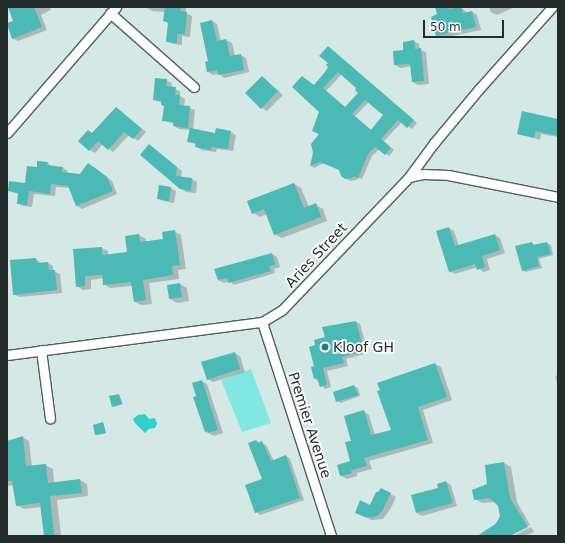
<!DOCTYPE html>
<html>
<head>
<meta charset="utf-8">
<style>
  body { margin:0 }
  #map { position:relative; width:565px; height:543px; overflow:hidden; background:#d4e8e6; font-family:"DejaVu Sans",sans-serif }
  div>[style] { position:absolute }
  .green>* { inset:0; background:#82e7e2 }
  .water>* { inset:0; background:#30d0cb }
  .shadow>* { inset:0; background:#0003 }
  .building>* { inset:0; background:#4bbab5 }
  .roads { filter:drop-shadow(1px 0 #4e5f5e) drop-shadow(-1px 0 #4e5f5e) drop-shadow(0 1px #4e5f5e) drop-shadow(0 -1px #4e5f5e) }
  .minor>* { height:9px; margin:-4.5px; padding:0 4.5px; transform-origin:4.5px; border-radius:4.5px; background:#fff }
  .dots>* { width:11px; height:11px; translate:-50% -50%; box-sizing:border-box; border:2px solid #fff; border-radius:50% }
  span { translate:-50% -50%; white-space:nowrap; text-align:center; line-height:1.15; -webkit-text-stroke:3.5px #fff; paint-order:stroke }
  .street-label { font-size:14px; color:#242c2b }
  .poi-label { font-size:14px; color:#242c2b }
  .left { translate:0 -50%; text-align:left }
  .frame { position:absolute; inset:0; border:8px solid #242c2b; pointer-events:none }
  .scale { position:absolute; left:423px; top:20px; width:81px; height:18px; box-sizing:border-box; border:2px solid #242c2b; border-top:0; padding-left:5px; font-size:12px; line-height:14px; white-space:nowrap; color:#242c2b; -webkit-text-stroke:3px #fff; paint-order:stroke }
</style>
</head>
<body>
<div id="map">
  <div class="green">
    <div style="clip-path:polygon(251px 369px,271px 423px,242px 432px,221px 380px)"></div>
  </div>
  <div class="water">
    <div style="clip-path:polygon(145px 414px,149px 419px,155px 418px,157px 424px,155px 428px,149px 429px,145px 433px,135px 423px,133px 419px,138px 415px)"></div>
  </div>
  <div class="shadow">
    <div style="clip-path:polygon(9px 7px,50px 7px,51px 10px,41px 15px,47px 30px,18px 41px,12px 38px,7px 24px,14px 21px)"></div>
    <div style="clip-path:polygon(149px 7px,186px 7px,186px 13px,192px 16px,190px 37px,182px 36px,182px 45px,173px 44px,168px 41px,169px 24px,164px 21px,165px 12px,152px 11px,147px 8px)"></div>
    <div style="clip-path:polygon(437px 7px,461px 7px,467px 13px,472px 12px,477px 15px,481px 30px,442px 38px,437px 35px)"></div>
    <div style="clip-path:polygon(489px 7px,515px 7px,497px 15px,491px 12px)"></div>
    <div style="clip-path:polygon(212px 21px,217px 24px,221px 41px,226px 40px,232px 43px,235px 56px,241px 55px,246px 58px,249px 72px,224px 78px,219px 74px,213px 75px,208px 72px,206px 62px,210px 62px)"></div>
    <div style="clip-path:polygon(414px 41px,419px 44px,420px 50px,426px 52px,429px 84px,418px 85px,413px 82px,412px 66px,400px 68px,395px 65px)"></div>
    <div style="clip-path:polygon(evenodd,332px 50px,417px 123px,412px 129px,402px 122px,384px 141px,394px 150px,389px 156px,379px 149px,372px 156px,362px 179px,359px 178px,356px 180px,350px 181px,346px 178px,340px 170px,324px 163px,314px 168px,311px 166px,320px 135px,313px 131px,321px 112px,314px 86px,330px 67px,332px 50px,342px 74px,358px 88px,359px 93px,346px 108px,326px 91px,342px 74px,332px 50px,369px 102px,384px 115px,371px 130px,355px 116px,369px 102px)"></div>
    <div style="clip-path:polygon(262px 77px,283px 95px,267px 111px,262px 108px)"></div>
    <div style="clip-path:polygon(166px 80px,172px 83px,171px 88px,180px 91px,180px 96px,185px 99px,184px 106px,195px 110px,193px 130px,216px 134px,217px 129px,231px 132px,236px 135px,233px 151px,217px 149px,216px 152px,202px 150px,197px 147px,197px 145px,188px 141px,190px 130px,179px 129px,174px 126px,174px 124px,163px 120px,165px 106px,163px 103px,154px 100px)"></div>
    <div style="clip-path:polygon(117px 108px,146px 132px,138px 141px,129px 135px,113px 152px,103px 144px,95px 153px,90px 150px,89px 131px,93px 134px)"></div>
    <div style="clip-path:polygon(558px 120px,558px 137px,541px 134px,540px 140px,518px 133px)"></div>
    <div style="clip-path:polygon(149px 145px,182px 171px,181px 178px,192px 179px,197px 182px,196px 193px,186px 192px,181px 188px)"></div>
    <div style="clip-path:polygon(48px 163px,52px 167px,63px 168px,68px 171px,67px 173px,81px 175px,94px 167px,112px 181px,117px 194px,82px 209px,77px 206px,70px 188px,56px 187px,55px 196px,34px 194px,32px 207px,23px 206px,18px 203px,19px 194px,9px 191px,26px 184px,37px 168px)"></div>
    <div style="clip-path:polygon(294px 184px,301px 188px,309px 207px,316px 205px,323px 209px,327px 221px,282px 238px,274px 234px,267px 214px,260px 217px,253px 213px)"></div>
    <div style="clip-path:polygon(160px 187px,171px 188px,176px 191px,174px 203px,163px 201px,158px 198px)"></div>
    <div style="clip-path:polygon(449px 228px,454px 231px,459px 246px,495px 235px,500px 238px,505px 253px,487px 259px,490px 270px,483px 272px,478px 267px,455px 274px,449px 271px)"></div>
    <div style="clip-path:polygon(175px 232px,181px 235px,186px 269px,178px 270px,179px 279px,149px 283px,152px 304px,141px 305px,134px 301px,132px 286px,110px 288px,104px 284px,103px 278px,91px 280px,91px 289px,83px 290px,77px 286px,102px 248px,108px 251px,108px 255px,128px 253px,126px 237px,139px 235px,146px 239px,146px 242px,164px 240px)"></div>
    <div style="clip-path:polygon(532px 243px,536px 246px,547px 243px,551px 245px,553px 255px,539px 259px,542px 268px,526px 272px,522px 270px)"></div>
    <div style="clip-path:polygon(272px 254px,277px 257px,280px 267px,274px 269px,275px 273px,234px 285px,229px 281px,224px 283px,218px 280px)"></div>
    <div style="clip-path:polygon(36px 259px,41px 263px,48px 263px,53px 266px,53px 271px,60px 274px,62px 293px,19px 297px,14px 294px)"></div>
    <div style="clip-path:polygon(180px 284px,187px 288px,189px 301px,177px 303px,170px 299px,168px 285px)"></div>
    <div style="clip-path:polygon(356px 322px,360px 324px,368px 353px,346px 359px,348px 366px,327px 371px,331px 387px,325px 389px,315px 378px,316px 346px,326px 338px)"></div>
    <div style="clip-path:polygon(234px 353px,240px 356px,245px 372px,213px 382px,208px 379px)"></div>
    <div style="clip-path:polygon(435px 364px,441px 367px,452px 400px,423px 410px,433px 443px,369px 461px,372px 469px,357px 473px,357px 476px,347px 479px,341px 476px,351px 462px,353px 441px,364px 411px,369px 415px,375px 435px,392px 431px)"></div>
    <div style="clip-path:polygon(558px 375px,558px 386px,555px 376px)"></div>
    <div style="clip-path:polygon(201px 381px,207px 384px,223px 433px,214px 436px,206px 432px,197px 397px)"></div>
    <div style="clip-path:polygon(354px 386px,358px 388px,360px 396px,341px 403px,337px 401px)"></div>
    <div style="clip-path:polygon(119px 395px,123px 404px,114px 407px,110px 397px)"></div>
    <div style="clip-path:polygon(103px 423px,106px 433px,98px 435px,96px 435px)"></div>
    <div style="clip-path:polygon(22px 437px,29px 441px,32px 467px,45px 465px,53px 469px,54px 483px,80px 480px,87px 484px,88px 496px,57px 500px,61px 536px,45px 536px,41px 507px,24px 509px,17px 505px,14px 485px,7px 486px,7px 442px)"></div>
    <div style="clip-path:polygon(256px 441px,266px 445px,274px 461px,286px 456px,290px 459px,304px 500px,260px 515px,256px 512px,263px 480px)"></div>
    <div style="clip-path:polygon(504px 463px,511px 467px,517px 502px,530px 525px,508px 536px,486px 536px,501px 516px,499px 506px,495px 502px,482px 503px,475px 499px)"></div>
    <div style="clip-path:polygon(446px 482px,451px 485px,457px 506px,422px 516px,417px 513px)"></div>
    <div style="clip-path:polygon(381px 489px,396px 497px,391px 508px,383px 519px,371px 520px,361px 515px,371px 506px)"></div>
    <div style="clip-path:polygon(531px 527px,534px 532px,525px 536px,513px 536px)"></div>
  </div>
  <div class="building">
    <div style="clip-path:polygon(8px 7px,34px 7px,42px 27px,12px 39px,7px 23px,13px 21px)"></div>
    <div style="clip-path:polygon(165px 7px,181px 7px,180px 11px,187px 12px,185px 34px,177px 34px,177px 43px,166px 42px,168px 22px,163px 21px)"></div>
    <div style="clip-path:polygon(435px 7px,449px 7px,449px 9px,461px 7px,463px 13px,472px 11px,476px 27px,436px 36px,431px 17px,437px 14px)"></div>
    <div style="clip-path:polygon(212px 20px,217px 41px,226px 39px,230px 56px,241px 54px,244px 70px,218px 75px,217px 70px,207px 72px,205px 62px,208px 61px,200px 23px)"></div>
    <div style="clip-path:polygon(414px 40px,415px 49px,421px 48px,424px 81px,412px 82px,410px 64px,394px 65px,393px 51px,403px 50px,403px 42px)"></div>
    <div style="clip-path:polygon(evenodd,328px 46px,414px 120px,407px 128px,398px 120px,381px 139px,391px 148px,385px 155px,375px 147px,368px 154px,358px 178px,354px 176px,352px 178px,345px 179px,341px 176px,339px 170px,320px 162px,310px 166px,313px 153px,311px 144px,319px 134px,312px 131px,319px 112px,292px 87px,302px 76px,314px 85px,325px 72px,328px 67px,326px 65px,328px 63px,319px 56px,328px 46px,338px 72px,356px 88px,355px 90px,358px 93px,345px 107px,323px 88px,338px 72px,328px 46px,365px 100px,383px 115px,371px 130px,352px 114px,365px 100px)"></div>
    <div style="clip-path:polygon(262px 76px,278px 91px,261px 109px,245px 93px)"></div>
    <div style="clip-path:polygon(155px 78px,167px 79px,166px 86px,176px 87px,175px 95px,180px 95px,179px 105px,190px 106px,188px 128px,173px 126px,174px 122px,162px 121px,164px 106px,161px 105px,162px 101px,153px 100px)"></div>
    <div style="clip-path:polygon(116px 107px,142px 129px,133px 139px,124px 132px,108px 150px,98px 141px,89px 151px,78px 141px,88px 130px,92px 133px)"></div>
    <div style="clip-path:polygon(522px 111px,558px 119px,558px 136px,536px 131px,534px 138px,517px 134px)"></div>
    <div style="clip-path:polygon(190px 128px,215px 133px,216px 128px,231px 131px,228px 149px,212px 147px,211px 150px,195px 147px,196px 143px,187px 142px)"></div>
    <div style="clip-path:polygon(149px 144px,177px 167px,176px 176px,192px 178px,191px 191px,180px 189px,140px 155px)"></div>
    <div style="clip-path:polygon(37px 161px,48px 162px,47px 165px,63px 167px,62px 172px,80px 174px,88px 163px,107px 177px,113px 191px,76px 206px,68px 186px,51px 184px,50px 194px,29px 191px,27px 205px,17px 204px,18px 193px,8px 191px,9px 181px,25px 183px,27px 166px,37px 167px)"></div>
    <div style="clip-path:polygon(294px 183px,304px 208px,316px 203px,321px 217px,274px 235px,264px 209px,252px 214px,247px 201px)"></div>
    <div style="clip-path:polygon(159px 185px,171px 187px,169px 201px,157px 199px)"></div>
    <div style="clip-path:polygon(449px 227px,455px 246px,495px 234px,500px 250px,482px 256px,485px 267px,477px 270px,475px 264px,449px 272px,436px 231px)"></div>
    <div style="clip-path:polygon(175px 230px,180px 265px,172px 266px,173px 275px,143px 280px,146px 300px,134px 302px,131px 282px,103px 285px,102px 275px,85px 276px,85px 286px,76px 287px,73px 249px,102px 247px,102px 255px,127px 252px,125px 236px,139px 234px,140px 242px,163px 239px,162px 232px)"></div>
    <div style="clip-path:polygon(532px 242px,533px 245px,547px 242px,551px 254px,537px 257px,539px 266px,522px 271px,515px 246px)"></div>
    <div style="clip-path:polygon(272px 253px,275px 265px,269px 266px,271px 271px,228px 283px,227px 278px,218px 280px,214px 269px)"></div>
    <div style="clip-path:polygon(36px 258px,37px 263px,48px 262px,49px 270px,55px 270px,57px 290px,13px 295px,10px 260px)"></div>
    <div style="clip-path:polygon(180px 283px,182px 297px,169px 299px,167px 285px)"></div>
    <div style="clip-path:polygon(356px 321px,364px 351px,342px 357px,344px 363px,323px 368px,327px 385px,320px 387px,317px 378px,314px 379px,311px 367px,314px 366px,309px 347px,315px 345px,314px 340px,325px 337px,322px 327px)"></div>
    <div style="clip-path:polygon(235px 352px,240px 369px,207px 380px,201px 362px)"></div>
    <div style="clip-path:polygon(435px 363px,447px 397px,418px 407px,428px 440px,364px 458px,367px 466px,351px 470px,352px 473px,340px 476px,337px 465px,350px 461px,345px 442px,351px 441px,344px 416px,364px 410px,371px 435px,391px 430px,377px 391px,380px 390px,377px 383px)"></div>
    <div style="clip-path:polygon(202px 380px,218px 430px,208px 433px,208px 431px,205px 432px,193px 397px,196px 396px,192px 383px)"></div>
    <div style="clip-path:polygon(354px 385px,358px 395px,336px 402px,333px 392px)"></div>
    <div style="clip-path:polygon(119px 394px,122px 404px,112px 407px,109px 396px)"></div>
    <div style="clip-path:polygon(103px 422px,106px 433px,95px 435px,93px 425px)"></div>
    <div style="clip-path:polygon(23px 436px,26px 466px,46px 464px,48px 483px,80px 479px,82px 493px,50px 496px,54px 535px,44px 536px,40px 503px,16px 506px,12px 481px,7px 481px,7px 441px)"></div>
    <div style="clip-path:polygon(256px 440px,258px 443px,262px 441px,271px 461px,286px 455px,300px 498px,255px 513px,245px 485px,262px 479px,248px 443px)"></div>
    <div style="clip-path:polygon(504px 462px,510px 498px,528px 527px,510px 536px,477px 536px,497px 523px,500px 516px,498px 506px,490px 498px,474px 500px,472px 490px,487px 484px,485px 465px)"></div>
    <div style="clip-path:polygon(446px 481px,453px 503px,416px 513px,411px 495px,438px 488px,437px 484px)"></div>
    <div style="clip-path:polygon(381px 488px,391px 493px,382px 511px,377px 516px,373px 517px,365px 517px,355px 513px,360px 500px,370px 505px,376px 492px,378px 492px)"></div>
  </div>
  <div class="roads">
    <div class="minor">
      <div style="left:110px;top:13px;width:112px;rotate:41.4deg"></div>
      <div style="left:7px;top:133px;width:167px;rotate:-49.1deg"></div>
      <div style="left:409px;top:177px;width:14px;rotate:-12deg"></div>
      <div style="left:423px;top:174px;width:25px;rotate:2deg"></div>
      <div style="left:448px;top:175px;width:112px;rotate:11.3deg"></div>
      <div style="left:262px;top:322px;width:225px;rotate:72.1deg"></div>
      <div style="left:41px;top:350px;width:69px;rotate:82.5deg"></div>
      <div style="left:7px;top:355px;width:257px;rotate:-7.4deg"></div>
      <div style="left:262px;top:322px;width:23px;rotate:-31deg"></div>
      <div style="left:282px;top:310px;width:184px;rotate:-46.3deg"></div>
      <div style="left:409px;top:177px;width:42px;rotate:-53.7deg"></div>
      <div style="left:434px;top:143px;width:70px;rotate:-50.2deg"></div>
      <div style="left:479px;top:89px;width:110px;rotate:-48.3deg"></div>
    </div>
  </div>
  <div class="dots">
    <div style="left:325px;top:347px;background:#307975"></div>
  </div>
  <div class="street-label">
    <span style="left:316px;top:255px;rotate:-47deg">Aries Street</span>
    <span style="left:310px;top:425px;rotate:72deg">Premier Avenue</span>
  </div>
  <div class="poi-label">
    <span class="left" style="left:333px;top:347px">Kloof GH</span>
  </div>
  <div class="frame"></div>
  <div class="scale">50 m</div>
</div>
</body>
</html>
